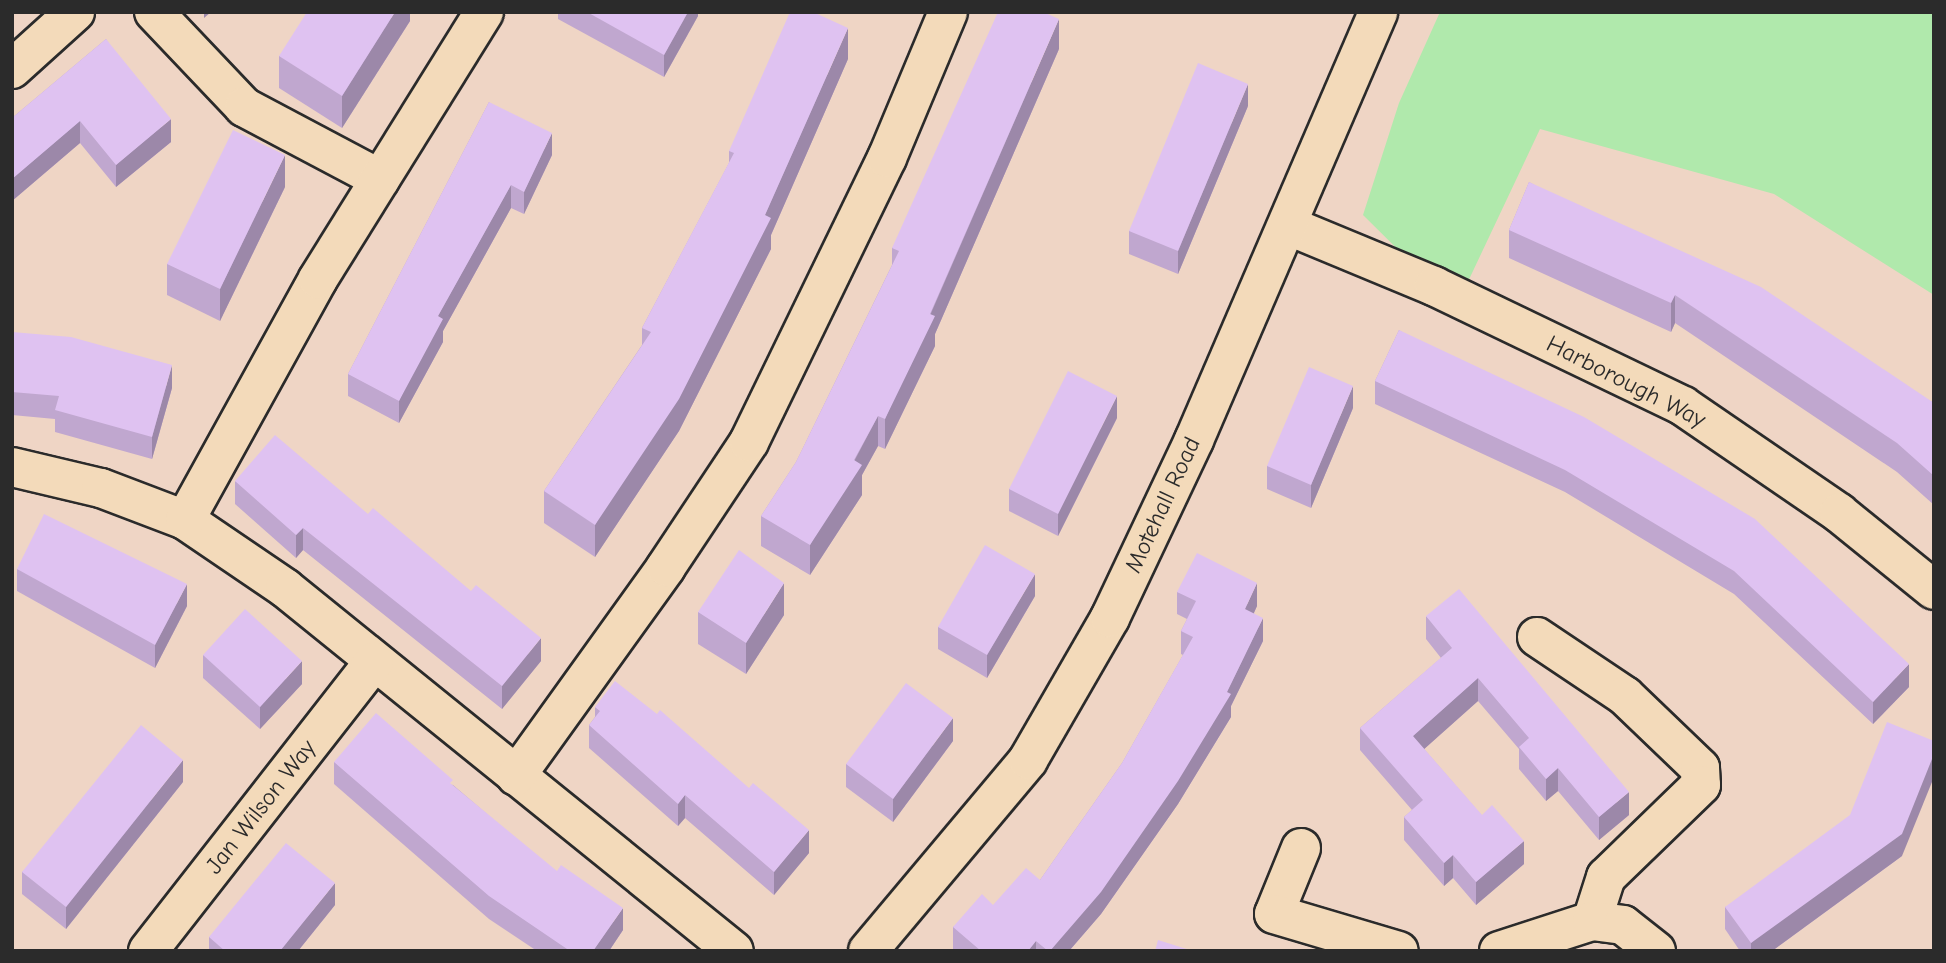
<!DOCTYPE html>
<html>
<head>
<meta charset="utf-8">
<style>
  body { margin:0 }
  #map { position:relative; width:1946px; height:963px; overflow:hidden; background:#efd5c5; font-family:"Comic Neue",sans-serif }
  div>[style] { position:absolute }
  .green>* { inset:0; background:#b0e9ac }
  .roads { filter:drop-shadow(2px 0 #2b2b2b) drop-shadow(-2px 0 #2b2b2b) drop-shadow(0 2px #2b2b2b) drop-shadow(0 -2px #2b2b2b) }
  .street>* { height:38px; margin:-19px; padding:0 19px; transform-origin:19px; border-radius:19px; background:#f3daba }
  .wall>* { inset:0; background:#c0a7cf }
  .shaded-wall>* { inset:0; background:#9c88a9 }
  .building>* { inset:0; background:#dfc2f1 }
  span { translate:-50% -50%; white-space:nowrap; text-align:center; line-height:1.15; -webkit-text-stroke:6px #f3daba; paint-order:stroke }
  .street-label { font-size:24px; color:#2b2b2b }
  .frame { position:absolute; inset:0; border:14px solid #2b2b2b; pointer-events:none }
</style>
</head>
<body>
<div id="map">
  <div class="green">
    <div style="clip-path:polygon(1440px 12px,1934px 12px,1934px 295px,1774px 194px,1540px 129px,1456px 307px,1363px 215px,1399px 103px)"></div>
  </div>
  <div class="roads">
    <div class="street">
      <div style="left:154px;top:12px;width:131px;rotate:46.5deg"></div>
      <div style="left:244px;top:107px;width:154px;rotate:27.9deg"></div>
      <div style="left:12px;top:69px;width:85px;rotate:-42.1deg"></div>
      <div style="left:1289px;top:226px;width:157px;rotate:22.5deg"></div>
      <div style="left:1434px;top:286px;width:276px;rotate:25.7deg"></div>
      <div style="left:1683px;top:406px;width:189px;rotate:34.4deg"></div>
      <div style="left:1839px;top:513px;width:122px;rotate:39deg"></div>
      <div style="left:12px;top:467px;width:91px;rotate:13.3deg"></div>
      <div style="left:101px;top:488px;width:90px;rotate:20.9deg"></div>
      <div style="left:185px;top:520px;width:121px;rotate:34.2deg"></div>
      <div style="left:285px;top:588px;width:577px;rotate:38.95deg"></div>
      <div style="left:185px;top:520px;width:275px;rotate:-61.1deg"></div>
      <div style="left:318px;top:279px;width:314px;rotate:-58.1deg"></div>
      <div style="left:1537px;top:637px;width:106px;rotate:33.8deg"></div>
      <div style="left:1625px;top:696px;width:104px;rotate:43.8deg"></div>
      <div style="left:1700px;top:768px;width:17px;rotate:87deg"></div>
      <div style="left:1701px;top:785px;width:132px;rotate:135.9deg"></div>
      <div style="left:1606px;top:877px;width:46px;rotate:107.7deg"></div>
      <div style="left:516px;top:776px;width:257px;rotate:-54.3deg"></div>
      <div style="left:666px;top:567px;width:150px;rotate:-56.4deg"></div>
      <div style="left:749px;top:442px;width:316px;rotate:-64.1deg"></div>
      <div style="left:887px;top:158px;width:158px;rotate:-67.3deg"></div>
      <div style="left:1301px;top:848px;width:71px;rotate:112.2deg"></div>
      <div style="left:1274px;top:914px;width:130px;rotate:16.5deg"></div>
      <div style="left:148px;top:951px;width:367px;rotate:-52deg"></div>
      <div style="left:868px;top:951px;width:249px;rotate:-50deg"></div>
      <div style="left:1028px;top:760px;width:164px;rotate:-60deg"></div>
      <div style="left:1110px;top:618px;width:197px;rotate:-64.7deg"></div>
      <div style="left:1194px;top:440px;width:466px;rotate:-66.7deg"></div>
      <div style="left:1499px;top:951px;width:98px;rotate:-17.9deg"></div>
      <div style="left:1592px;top:921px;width:31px;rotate:7deg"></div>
      <div style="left:1623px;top:925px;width:42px;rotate:38.2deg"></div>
    </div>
  </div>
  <div class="wall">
    <div style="clip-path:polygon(410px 12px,410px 21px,342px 128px,279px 88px,279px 56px)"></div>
    <div style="clip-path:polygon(558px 12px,698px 12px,698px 16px,664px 77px,558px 19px)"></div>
    <div style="clip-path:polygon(106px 39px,171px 142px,116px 187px,80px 143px,12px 201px,12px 118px)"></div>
    <div style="clip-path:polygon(1059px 49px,935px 334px,935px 346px,885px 449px,878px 446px,862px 475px,862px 495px,810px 575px,761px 546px,761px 516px,796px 462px,892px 265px,892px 248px)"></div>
    <div style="clip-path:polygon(848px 59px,771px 235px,771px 249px,679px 431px,595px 557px,544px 523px,544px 491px,642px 345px,642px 328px,729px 163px,729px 151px)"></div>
    <div style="clip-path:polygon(489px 102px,552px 155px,524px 214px,511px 208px,443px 331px,443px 342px,399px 423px,348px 396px,348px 374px)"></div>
    <div style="clip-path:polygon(1248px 106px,1178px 274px,1129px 254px,1129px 231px)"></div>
    <div style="clip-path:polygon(1529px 182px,1934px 403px,1934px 505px,1897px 472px,1675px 323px,1671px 332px,1509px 258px,1509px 230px)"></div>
    <div style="clip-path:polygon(285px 187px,220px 321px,167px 295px,167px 264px)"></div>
    <div style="clip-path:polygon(1399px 330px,1909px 687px,1873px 724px,1734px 594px,1565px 492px,1375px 404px,1375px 381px)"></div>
    <div style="clip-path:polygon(12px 332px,172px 388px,152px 459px,55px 432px,55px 419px,12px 415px)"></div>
    <div style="clip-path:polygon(1353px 408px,1311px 508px,1267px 489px,1267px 466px)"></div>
    <div style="clip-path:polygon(1117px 418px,1058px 536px,1009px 511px,1009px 489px)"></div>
    <div style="clip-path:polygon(235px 481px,541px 661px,502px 709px,303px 550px,296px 558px,235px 504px)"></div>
    <div style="clip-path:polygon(17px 569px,187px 606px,155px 668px,17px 591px)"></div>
    <div style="clip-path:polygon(1177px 592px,1257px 606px,1254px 613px,1263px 641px,1231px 706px,1231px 717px,1178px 804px,1101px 914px,1069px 951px,955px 951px,953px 950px,953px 927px,1040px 880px,1122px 763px,1183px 655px,1181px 654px,1181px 631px,1187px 619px,1177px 614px)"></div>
    <div style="clip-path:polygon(1035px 596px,987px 678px,938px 649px,938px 627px)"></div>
    <div style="clip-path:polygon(698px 612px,784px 615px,746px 674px,698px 644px)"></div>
    <div style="clip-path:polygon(1426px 616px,1629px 815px,1599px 840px,1558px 791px,1546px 801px,1519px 769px,1519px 749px,1478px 701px,1424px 749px,1524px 864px,1476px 905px,1453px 878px,1444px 886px,1404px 840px,1404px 817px,1412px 810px,1360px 750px,1360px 728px,1441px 658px,1426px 639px)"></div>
    <div style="clip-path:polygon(203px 655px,302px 684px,260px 729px,203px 678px)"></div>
    <div style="clip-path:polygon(595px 707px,809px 853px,774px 895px,685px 818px,678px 826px,589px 748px,589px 725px,595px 717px)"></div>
    <div style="clip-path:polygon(953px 741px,893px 822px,846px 787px,846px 764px)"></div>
    <div style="clip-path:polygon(334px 762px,453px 785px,623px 930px,609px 951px,537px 951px,489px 919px,334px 784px)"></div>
    <div style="clip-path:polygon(183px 782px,66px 929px,22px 894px,22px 872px)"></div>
    <div style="clip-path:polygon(1902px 856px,1772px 951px,1740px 951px,1725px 929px,1725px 907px)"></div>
    <div style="clip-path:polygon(335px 905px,298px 951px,209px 951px,209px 937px)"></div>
  </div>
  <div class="shaded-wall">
    <div style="clip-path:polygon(204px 12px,211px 12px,204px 18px)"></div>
    <div style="clip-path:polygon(395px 12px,410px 12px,410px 21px,342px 128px,342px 96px)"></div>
    <div style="clip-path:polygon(688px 12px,698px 12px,698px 16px,664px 77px,664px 55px)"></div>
    <div style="clip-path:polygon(1059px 19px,1059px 49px,935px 334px,935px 346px,885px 449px,885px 419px)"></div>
    <div style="clip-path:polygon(848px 28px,848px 59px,771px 235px,771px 249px,679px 431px,595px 557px,595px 525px,765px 215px)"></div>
    <div style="clip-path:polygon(1248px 84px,1248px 106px,1178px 274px,1178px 251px)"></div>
    <div style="clip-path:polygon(171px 119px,171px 142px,116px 187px,116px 165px)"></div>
    <div style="clip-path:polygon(80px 121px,80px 143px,12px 201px,12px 179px)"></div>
    <div style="clip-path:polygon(552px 133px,552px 155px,524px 214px,524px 192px)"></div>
    <div style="clip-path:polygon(285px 155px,285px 187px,220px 321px,220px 289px)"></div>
    <div style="clip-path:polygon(511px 185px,511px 208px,443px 331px,443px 342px,399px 423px,399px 401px,438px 316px)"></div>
    <div style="clip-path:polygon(1675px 295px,1675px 323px,1671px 332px,1671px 303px)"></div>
    <div style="clip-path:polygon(172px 365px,172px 388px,152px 459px,152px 437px)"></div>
    <div style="clip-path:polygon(1353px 386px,1353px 408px,1311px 508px,1311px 485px)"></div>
    <div style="clip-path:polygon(1117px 396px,1117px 418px,1058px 536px,1058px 514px)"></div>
    <div style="clip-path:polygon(878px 416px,878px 446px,862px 475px,862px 495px,810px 575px,810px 545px)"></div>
    <div style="clip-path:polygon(303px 528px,303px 550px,296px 558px,296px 535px)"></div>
    <div style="clip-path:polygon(1035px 574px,1035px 596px,987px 678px,987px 655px)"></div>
    <div style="clip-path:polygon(784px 583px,784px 615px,746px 674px,746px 643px)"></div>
    <div style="clip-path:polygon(1257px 583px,1257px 606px,1245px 632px,1245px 609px)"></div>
    <div style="clip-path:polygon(187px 584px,187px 606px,155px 668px,155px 645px)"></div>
    <div style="clip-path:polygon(1263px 618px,1263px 641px,1231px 706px,1231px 717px,1178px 804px,1101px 914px,1069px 951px,1050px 951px,1227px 692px)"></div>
    <div style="clip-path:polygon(541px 638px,541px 661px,502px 709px,502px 686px)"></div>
    <div style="clip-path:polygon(302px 661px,302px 684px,260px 729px,260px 707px)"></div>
    <div style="clip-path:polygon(1909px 664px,1909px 687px,1873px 724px,1873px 702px)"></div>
    <div style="clip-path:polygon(1478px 678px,1478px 701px,1413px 759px,1413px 736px)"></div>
    <div style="clip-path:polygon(953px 718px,953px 741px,893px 822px,893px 799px)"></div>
    <div style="clip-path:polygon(1934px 754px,1934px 777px,1902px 856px,1772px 951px,1751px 951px,1751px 943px)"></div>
    <div style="clip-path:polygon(183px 760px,183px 782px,66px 929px,66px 907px)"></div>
    <div style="clip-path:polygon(1558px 768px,1558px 791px,1546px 801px,1546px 779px)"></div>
    <div style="clip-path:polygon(1629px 792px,1629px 815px,1599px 840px,1599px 817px)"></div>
    <div style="clip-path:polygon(685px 795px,685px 818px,678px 826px,678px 804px)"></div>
    <div style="clip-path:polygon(809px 830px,809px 853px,774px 895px,774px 872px)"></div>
    <div style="clip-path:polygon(1524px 841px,1524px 864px,1476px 905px,1476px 882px)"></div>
    <div style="clip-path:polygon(1453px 855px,1453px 878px,1444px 886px,1444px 863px)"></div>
    <div style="clip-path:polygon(335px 883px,335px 905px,298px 951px,280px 951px)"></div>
    <div style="clip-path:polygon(623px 908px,623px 930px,609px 951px,593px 951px)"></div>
    <div style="clip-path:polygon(1036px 941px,1036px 951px,1028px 951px)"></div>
  </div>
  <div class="building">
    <div style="clip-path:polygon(307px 12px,395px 12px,342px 96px,279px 56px)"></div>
    <div style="clip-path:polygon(587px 12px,688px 12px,664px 55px)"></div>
    <div style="clip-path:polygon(790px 12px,813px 12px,848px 28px,765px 215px,771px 218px,679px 399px,595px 525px,544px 491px,651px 332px,642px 328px,734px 153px,729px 151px)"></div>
    <div style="clip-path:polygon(998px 12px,1043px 12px,1059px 19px,930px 314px,935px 316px,885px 419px,878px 416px,854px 460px,862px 465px,810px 545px,761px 516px,796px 462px,899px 251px,892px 248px)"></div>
    <div style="clip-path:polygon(106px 39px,171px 119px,116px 165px,80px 121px,12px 179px,12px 118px)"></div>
    <div style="clip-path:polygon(1198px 63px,1248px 84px,1178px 251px,1129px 231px)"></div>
    <div style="clip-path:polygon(489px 102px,552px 133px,524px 192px,511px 185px,438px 316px,443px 319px,399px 401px,348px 374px)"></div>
    <div style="clip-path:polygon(233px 130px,285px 155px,220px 289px,167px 264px)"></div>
    <div style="clip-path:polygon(1529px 182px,1761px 287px,1934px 403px,1934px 476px,1897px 443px,1675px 295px,1671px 303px,1509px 230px)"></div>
    <div style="clip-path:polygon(1399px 330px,1584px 417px,1755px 519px,1909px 664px,1873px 702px,1734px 571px,1565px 470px,1375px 381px)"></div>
    <div style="clip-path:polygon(12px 332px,71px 337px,172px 365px,152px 437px,55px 410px,59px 396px,12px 392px)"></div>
    <div style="clip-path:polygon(1309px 367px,1353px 386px,1311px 485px,1267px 466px)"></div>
    <div style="clip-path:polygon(1068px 371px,1117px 396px,1058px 514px,1009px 489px)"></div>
    <div style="clip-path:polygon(275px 435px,368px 514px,373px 508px,471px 591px,476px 585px,541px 638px,502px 686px,303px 528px,296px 535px,235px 481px)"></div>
    <div style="clip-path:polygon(44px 514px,187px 584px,155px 645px,17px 569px)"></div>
    <div style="clip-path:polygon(985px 545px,1035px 574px,987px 655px,938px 627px)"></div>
    <div style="clip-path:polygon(739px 550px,784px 583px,746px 643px,698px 612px)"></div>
    <div style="clip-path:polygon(1197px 553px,1257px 583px,1245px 609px,1263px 618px,1227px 692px,1231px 694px,1178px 781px,1101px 892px,1050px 951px,1048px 951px,1036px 941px,1028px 951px,981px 951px,953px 927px,982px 894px,993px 905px,1026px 868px,1040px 880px,1122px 763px,1193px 637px,1181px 631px,1196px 601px,1177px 592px)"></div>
    <div style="clip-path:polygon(1459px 589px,1629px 792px,1599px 817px,1558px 768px,1546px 779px,1519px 747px,1529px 738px,1478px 678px,1413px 736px,1482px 815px,1492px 805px,1524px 841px,1476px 882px,1453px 855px,1444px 863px,1404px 817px,1423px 800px,1360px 728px,1452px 648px,1426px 616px)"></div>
    <div style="clip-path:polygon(245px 609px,302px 661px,260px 707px,203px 655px)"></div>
    <div style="clip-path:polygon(615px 681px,657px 714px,660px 710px,749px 788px,753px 783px,809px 830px,774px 872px,685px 795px,678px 804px,589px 725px,600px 711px,595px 707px)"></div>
    <div style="clip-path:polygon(906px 683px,953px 718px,893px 799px,846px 764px)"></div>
    <div style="clip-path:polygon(376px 713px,453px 780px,450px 783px,557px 871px,561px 865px,623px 908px,593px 951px,570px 951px,489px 896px,334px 762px)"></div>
    <div style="clip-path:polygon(1887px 722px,1934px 741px,1934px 754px,1902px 834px,1751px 943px,1725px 907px,1850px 815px)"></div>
    <div style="clip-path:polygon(141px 725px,183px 760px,66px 907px,22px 872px)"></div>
    <div style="clip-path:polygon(286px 843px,335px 883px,280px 951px,225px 951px,209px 937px)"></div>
    <div style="clip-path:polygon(1158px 940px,1193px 951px,1155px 951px)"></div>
  </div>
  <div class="street-label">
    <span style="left:1626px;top:382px;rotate:27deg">Harborough Way</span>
    <span style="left:1163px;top:505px;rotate:-65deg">Motehall Road</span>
    <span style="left:261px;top:807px;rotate:-52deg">Jan Wilson Way</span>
  </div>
  <div class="frame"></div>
</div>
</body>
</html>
